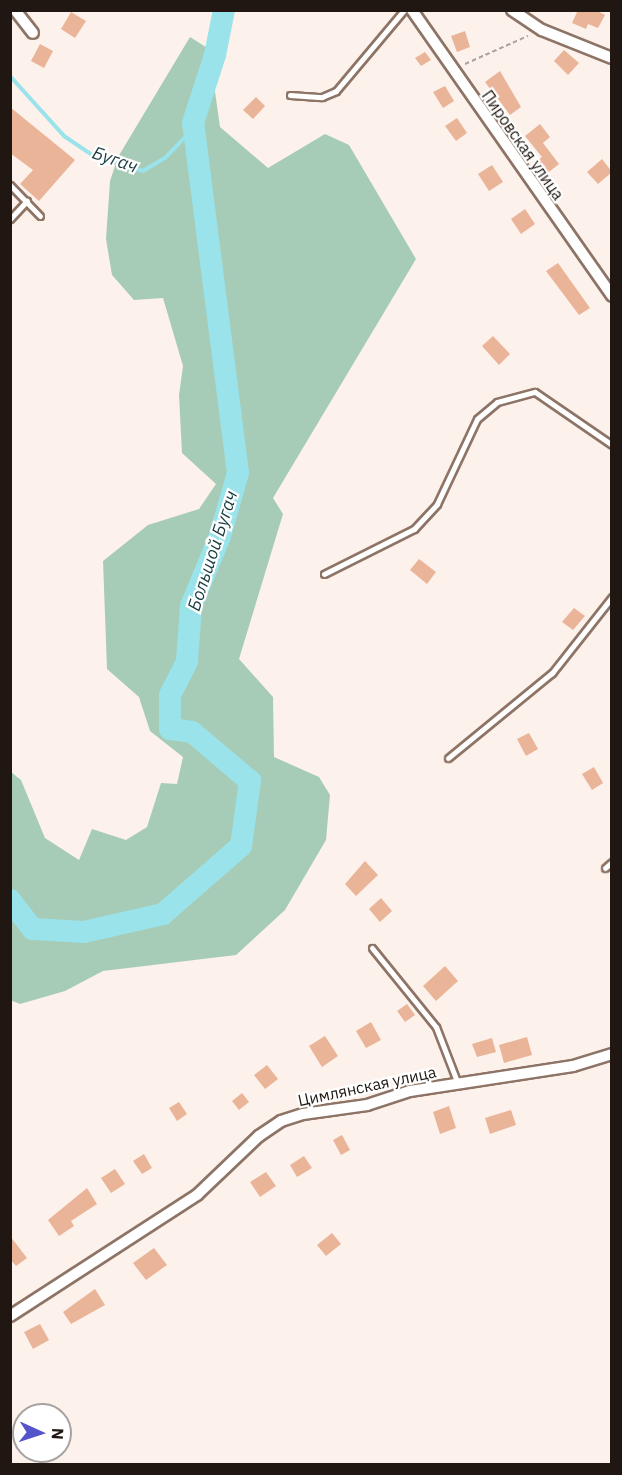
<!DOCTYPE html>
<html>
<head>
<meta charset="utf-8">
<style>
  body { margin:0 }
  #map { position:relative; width:622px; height:1475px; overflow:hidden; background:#fdf1eb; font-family:"IBM Plex Sans",sans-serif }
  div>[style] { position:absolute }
  .green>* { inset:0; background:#a6ccb8 }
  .stream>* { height:4px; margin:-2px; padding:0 2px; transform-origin:2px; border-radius:2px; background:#9ae3eb }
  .river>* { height:22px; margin:-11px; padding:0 11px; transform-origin:11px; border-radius:11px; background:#9ae3eb }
  .building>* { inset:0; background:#eab498 }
  .path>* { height:2px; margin-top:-1px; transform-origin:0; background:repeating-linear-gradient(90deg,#ada29c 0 4.5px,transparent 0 7.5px) }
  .roads { filter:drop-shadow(2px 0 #8d7466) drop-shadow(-2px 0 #8d7466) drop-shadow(0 2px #8d7466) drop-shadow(0 -2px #8d7466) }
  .lane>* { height:5px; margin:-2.5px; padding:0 2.5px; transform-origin:2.5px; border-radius:2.5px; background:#fff }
  .street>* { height:10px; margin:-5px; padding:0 5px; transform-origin:5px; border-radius:5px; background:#fff }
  span { translate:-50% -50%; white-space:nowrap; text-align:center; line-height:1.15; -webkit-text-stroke:4.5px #fff; paint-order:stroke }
  .street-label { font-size:16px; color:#201712 }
  .water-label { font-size:18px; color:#193d40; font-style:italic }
  .frame { position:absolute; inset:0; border:12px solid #201712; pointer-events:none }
  .north { position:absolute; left:12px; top:1403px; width:60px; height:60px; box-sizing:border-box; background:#fff; border:2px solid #a6a2a0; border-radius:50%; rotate:93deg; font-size:16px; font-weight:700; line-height:24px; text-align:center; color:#201712 }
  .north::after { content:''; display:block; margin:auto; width:21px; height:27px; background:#5654cb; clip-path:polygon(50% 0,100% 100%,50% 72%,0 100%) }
</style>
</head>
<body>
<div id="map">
  <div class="green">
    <div style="clip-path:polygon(190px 37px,209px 49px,220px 127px,268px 168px,325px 134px,349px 145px,416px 259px,273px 498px,283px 514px,239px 659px,273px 697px,274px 757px,319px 777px,330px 795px,326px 840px,285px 910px,236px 955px,103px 971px,65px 991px,20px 1004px,10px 1000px,11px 772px,21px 780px,45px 838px,79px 860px,92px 829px,126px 840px,147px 827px,161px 783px,177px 784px,183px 757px,150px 731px,139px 697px,107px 669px,103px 561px,148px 525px,199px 509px,216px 484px,182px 453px,179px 395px,183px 366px,163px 298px,134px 300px,112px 275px,106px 239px,110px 181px,118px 157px)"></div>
  </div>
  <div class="stream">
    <div style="left:10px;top:76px;width:81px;rotate:48deg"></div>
    <div style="left:64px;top:136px;width:37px;rotate:34deg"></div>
    <div style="left:95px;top:157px;width:50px;rotate:16.3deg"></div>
    <div style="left:143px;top:171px;width:26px;rotate:-31deg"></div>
    <div style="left:165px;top:158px;width:32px;rotate:-46deg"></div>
    <div style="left:187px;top:135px;width:13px;rotate:-63deg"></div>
  </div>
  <div class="river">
    <div style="left:10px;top:900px;width:37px;rotate:52deg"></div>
    <div style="left:33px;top:929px;width:51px;rotate:3.4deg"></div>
    <div style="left:84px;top:932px;width:81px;rotate:-12.8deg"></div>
    <div style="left:163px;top:914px;width:103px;rotate:-41.1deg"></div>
    <div style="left:241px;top:846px;width:66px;rotate:-82.1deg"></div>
    <div style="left:250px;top:781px;width:76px;rotate:-139.8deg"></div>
    <div style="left:192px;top:732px;width:22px;rotate:-172deg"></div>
    <div style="left:170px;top:729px;width:34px;rotate:-90deg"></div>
    <div style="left:170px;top:695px;width:38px;rotate:-63deg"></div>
    <div style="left:187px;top:661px;width:55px;rotate:-85.8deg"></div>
    <div style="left:191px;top:606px;width:76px;rotate:-67.5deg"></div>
    <div style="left:220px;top:536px;width:66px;rotate:-74.1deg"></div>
    <div style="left:238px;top:473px;width:353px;rotate:-97.3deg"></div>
    <div style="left:193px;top:123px;width:71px;rotate:-72.1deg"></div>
    <div style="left:215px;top:55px;width:46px;rotate:-78.7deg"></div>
  </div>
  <div class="building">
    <div style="clip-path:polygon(578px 10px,596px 10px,605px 15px,598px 28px,588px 24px,586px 29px,572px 23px)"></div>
    <div style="clip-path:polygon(71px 12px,86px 21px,75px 38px,61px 29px)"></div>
    <div style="clip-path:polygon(465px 31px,470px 47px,457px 52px,451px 36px)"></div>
    <div style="clip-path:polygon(40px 44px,53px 51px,44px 68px,31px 61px)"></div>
    <div style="clip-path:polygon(564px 50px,579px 63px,568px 75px,554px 61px)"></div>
    <div style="clip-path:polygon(425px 52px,431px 60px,421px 66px,415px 58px)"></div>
    <div style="clip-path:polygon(500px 71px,521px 107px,510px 115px,485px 82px)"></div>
    <div style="clip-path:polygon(445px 86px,454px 101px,443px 108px,433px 92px)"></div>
    <div style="clip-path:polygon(256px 97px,265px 106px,253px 119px,243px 110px)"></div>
    <div style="clip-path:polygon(10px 107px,75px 160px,39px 201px,20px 184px,33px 170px,10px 153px)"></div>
    <div style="clip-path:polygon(457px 118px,467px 133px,456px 141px,445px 126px)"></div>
    <div style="clip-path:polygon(540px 124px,550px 137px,543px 143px,559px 164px,545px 175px,535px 162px,542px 157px,525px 136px)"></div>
    <div style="clip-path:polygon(602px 159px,612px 172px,598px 184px,587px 172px)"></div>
    <div style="clip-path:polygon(492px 165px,503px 182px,489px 191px,478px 174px)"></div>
    <div style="clip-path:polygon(525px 209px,535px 224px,521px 234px,511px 219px)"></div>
    <div style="clip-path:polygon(558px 263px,590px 308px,579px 315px,546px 271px)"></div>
    <div style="clip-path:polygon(493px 336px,510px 354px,499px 365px,482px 346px)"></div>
    <div style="clip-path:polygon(419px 559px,436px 572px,427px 584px,410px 570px)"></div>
    <div style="clip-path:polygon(574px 608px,585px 616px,573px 630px,562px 622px)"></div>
    <div style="clip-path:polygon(529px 733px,538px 749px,526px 756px,517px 739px)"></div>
    <div style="clip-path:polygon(594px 767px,603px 783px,592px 790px,582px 774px)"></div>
    <div style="clip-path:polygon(365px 861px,378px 875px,356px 896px,345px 884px)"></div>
    <div style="clip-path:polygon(381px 898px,392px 911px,380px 922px,369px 909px)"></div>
    <div style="clip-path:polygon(445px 966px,458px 981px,436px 1001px,423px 986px)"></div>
    <div style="clip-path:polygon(407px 1004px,415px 1015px,405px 1022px,397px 1011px)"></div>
    <div style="clip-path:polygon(371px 1022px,381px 1040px,366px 1048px,356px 1031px)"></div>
    <div style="clip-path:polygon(325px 1036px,338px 1056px,322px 1067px,309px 1046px)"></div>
    <div style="clip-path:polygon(527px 1037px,532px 1055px,504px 1063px,499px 1045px)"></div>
    <div style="clip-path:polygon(492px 1038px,496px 1052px,477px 1057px,472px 1044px)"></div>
    <div style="clip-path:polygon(267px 1065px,278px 1079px,265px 1089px,254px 1075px)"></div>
    <div style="clip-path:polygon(242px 1093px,249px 1102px,239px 1110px,232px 1101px)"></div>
    <div style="clip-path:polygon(179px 1102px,187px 1114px,177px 1121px,169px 1108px)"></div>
    <div style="clip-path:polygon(449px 1106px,456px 1128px,440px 1134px,433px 1112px)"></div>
    <div style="clip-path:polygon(511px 1110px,516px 1125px,490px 1134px,485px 1118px)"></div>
    <div style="clip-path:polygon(342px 1135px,350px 1150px,341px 1155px,333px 1140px)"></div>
    <div style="clip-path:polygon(144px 1154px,152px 1168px,142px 1174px,133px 1161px)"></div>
    <div style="clip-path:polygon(304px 1156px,312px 1168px,297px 1177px,290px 1165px)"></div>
    <div style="clip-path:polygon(115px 1169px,125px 1184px,111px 1193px,101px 1178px)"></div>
    <div style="clip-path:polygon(266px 1172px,276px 1186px,260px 1197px,250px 1182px)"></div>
    <div style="clip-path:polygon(87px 1188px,97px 1204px,71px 1221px,74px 1226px,59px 1236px,48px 1220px)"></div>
    <div style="clip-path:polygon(332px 1233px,341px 1244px,326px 1256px,317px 1245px)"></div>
    <div style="clip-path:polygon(10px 1236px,27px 1258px,16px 1266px,10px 1259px)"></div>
    <div style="clip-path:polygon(154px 1248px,167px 1265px,146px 1280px,133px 1263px)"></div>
    <div style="clip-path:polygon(95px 1289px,105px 1305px,71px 1324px,63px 1312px)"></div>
    <div style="clip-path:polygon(40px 1324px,49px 1340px,33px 1349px,24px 1332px)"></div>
  </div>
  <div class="path">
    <div style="left:465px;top:64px;width:69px;rotate:-24deg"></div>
  </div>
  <div class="roads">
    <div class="lane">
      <div style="left:290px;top:95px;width:32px;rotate:4deg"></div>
      <div style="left:322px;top:97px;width:15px;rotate:-23deg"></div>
      <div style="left:336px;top:91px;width:106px;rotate:-50deg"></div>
      <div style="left:10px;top:185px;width:43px;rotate:45.9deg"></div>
      <div style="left:10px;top:219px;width:25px;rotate:-47deg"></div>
      <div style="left:324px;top:574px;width:101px;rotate:-26.6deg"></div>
      <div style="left:414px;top:529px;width:34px;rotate:-47deg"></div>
      <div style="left:437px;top:504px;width:94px;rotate:-64.8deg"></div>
      <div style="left:477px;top:419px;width:26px;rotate:-40deg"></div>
      <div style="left:497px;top:402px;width:39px;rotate:-15deg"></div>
      <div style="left:535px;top:392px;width:93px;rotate:34.5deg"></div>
      <div style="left:448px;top:758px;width:134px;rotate:-39.3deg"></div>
      <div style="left:552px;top:673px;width:97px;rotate:-51.7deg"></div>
      <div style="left:605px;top:868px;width:9px;rotate:-41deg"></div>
      <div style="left:372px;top:948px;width:102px;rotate:51deg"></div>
      <div style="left:436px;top:1027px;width:61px;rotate:68.9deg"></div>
    </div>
    <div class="street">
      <div style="left:15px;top:10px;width:29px;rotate:52deg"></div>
      <div style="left:412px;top:10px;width:349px;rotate:55deg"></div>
      <div style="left:512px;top:10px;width:36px;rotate:34deg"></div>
      <div style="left:542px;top:30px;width:75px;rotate:21.8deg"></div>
      <div style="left:10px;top:1316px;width:223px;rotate:-32.9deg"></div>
      <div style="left:197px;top:1195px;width:86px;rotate:-43.6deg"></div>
      <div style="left:259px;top:1136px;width:27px;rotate:-34deg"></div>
      <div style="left:281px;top:1121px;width:23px;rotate:-18deg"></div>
      <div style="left:303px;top:1114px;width:65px;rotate:-8deg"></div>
      <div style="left:367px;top:1105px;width:45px;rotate:-18deg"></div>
      <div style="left:410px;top:1091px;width:165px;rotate:-8.7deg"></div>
      <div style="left:573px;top:1066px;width:41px;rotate:-17.1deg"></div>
    </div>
  </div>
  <div class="street-label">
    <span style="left:523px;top:145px;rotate:55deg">Пировская улица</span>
    <span style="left:367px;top:1086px;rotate:-12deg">Цимлянская улица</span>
  </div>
  <div class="water-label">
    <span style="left:115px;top:160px;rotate:19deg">Бугач</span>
    <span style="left:213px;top:551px;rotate:-72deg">Большой Бугач</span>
  </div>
  <div class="frame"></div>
  <div class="north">N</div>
</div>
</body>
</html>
